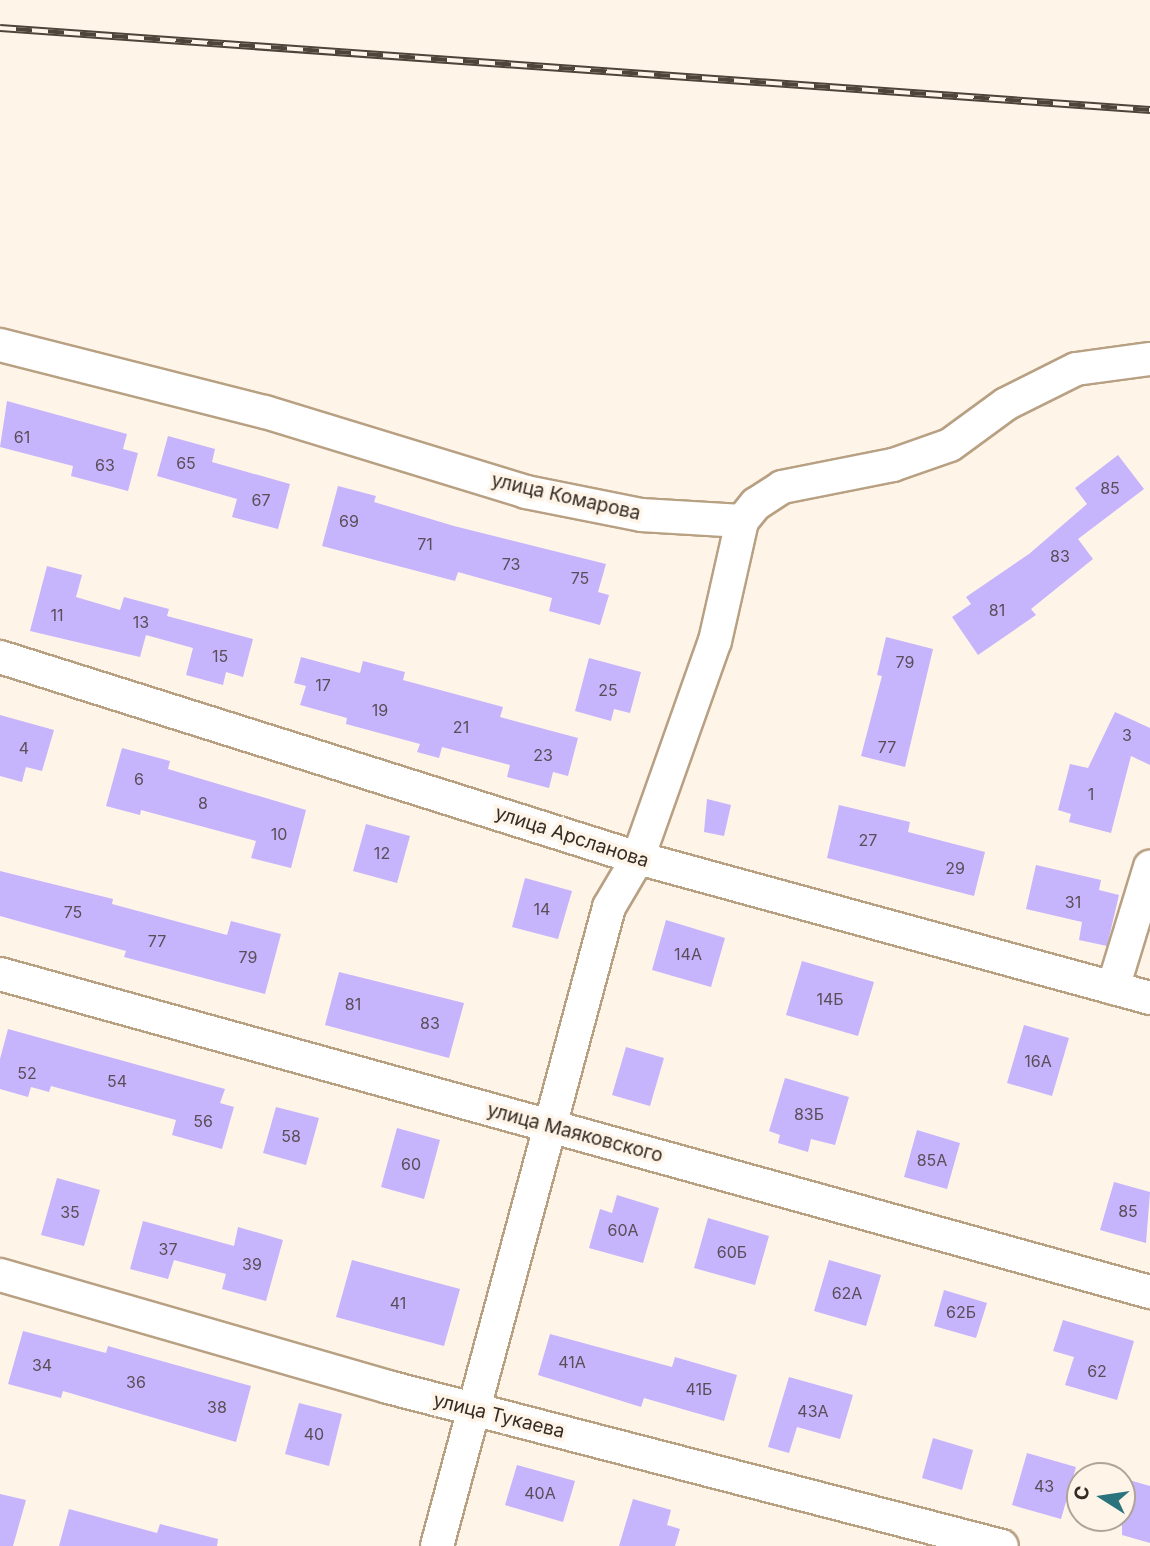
<!DOCTYPE html>
<html>
<head>
<meta charset="utf-8">
<style>
  body { margin:0 }
  #map { position:relative; width:1150px; height:1546px; overflow:hidden; background:#fff4e8; font-family:Inter,sans-serif }
  div>[style] { position:absolute }
  .building>* { inset:0; background:#c6b4fc }
  .roads { filter:drop-shadow(2px 0 #b8a083) drop-shadow(-2px 0 #b8a083) drop-shadow(0 2px #b8a083) drop-shadow(0 -2px #b8a083) }
  .street>* { height:32px; margin:-16px; padding:0 16px; transform-origin:16px; border-radius:16px; background:#fff }
  .rail>* { height:8px; margin-top:-4px; transform-origin:0; background:repeating-linear-gradient(90deg,#fff4e8 0 16px,#4e4439 0 32px); box-sizing:border-box; border-block:2px solid #4e4439 }
  span { translate:-50% -50%; white-space:nowrap; text-align:center; line-height:1.15; -webkit-text-stroke:7px #fff4e8; paint-order:stroke }
  .number-label { font-size:16px; color:#5a4e58 }
  .number-label span { -webkit-text-stroke-width:0 }
  .street-label { font-size:19px; color:#362c21 }
  .north { position:absolute; left:1066px; top:1462px; width:70px; height:70px; box-sizing:border-box; background:#fff4e8; border:2px solid #afa498; border-radius:50%; rotate:282deg; font-size:19px; font-weight:700; line-height:28px; text-align:center; color:#362c21 }
  .north::after { content:''; display:block; margin:auto; width:24px; height:32px; background:#2b737d; clip-path:polygon(50% 0,100% 100%,50% 72%,0 100%) }
</style>
</head>
<body>
<div id="map">
  <div class="building">
    <div style="clip-path:polygon(7px 401px,127px 434px,123px 449px,138px 453px,128px 491px,71px 476px,73px 466px,0 447px)"></div>
    <div style="clip-path:polygon(168px 436px,215px 449px,212px 462px,290px 484px,278px 529px,232px 517px,237px 499px,157px 476px)"></div>
    <div style="clip-path:polygon(1118px 455px,1144px 489px,1078px 539px,1093px 559px,1031px 609px,1036px 615px,978px 655px,952px 617px,971px 604px,966px 597px,1029px 554px,1087px 504px,1075px 488px)"></div>
    <div style="clip-path:polygon(338px 486px,376px 496px,374px 502px,454px 526px,606px 564px,598px 592px,609px 595px,600px 625px,549px 611px,552px 598px,458px 572px,455px 581px,322px 546px)"></div>
    <div style="clip-path:polygon(47px 566px,82px 575px,76px 597px,120px 610px,124px 597px,169px 609px,167px 616px,253px 639px,243px 677px,226px 672px,223px 685px,186px 675px,193px 648px,146px 635px,140px 657px,30px 631px)"></div>
    <div style="clip-path:polygon(886px 637px,933px 649px,905px 767px,861px 756px,882px 676px,877px 675px)"></div>
    <div style="clip-path:polygon(301px 657px,360px 673px,363px 661px,405px 672px,403px 680px,503px 707px,500px 717px,578px 738px,568px 776px,553px 772px,549px 788px,507px 777px,510px 765px,442px 747px,439px 758px,417px 752px,420px 744px,346px 724px,347px 718px,300px 705px,306px 686px,294px 683px)"></div>
    <div style="clip-path:polygon(589px 658px,641px 672px,630px 713px,614px 709px,611px 721px,575px 711px)"></div>
    <div style="clip-path:polygon(1115px 712px,1150px 728px,1150px 765px,1131px 756px,1111px 833px,1069px 822px,1071px 814px,1058px 810px,1070px 764px,1088px 768px)"></div>
    <div style="clip-path:polygon(0 715px,54px 730px,42px 771px,26px 767px,22px 782px,0 776px)"></div>
    <div style="clip-path:polygon(122px 748px,170px 761px,168px 769px,306px 810px,291px 868px,251px 858px,256px 841px,141px 810px,140px 815px,106px 806px)"></div>
    <div style="clip-path:polygon(707px 799px,731px 805px,724px 836px,704px 832px)"></div>
    <div style="clip-path:polygon(839px 805px,910px 822px,908px 832px,985px 852px,974px 896px,827px 858px)"></div>
    <div style="clip-path:polygon(366px 824px,410px 836px,397px 883px,353px 871px)"></div>
    <div style="clip-path:polygon(1036px 865px,1101px 880px,1099px 890px,1119px 895px,1107px 946px,1079px 940px,1082px 922px,1026px 909px)"></div>
    <div style="clip-path:polygon(0 871px,113px 899px,112px 904px,227px 935px,231px 921px,281px 934px,265px 994px,124px 957px,126px 951px,0 916px)"></div>
    <div style="clip-path:polygon(525px 878px,572px 891px,558px 939px,512px 927px)"></div>
    <div style="clip-path:polygon(666px 920px,725px 938px,711px 987px,652px 970px)"></div>
    <div style="clip-path:polygon(802px 961px,874px 982px,858px 1036px,786px 1015px)"></div>
    <div style="clip-path:polygon(339px 972px,464px 1003px,449px 1058px,325px 1025px)"></div>
    <div style="clip-path:polygon(1024px 1025px,1069px 1038px,1052px 1096px,1007px 1083px)"></div>
    <div style="clip-path:polygon(8px 1029px,225px 1089px,220px 1103px,234px 1107px,222px 1149px,172px 1135px,176px 1120px,51px 1086px,49px 1092px,31px 1087px,28px 1097px,0 1089px,0 1059px)"></div>
    <div style="clip-path:polygon(626px 1047px,664px 1058px,650px 1106px,612px 1095px)"></div>
    <div style="clip-path:polygon(785px 1078px,849px 1097px,835px 1145px,811px 1139px,808px 1152px,778px 1143px,780px 1135px,769px 1131px)"></div>
    <div style="clip-path:polygon(276px 1107px,319px 1118px,306px 1165px,263px 1153px)"></div>
    <div style="clip-path:polygon(397px 1128px,440px 1140px,424px 1199px,381px 1187px)"></div>
    <div style="clip-path:polygon(917px 1130px,960px 1143px,947px 1189px,904px 1177px)"></div>
    <div style="clip-path:polygon(57px 1178px,100px 1190px,84px 1246px,41px 1235px)"></div>
    <div style="clip-path:polygon(1114px 1182px,1150px 1192px,1146px 1243px,1100px 1230px)"></div>
    <div style="clip-path:polygon(617px 1195px,659px 1208px,643px 1263px,589px 1248px,600px 1209px,612px 1213px)"></div>
    <div style="clip-path:polygon(708px 1218px,769px 1236px,755px 1285px,694px 1268px)"></div>
    <div style="clip-path:polygon(143px 1221px,234px 1246px,238px 1227px,283px 1240px,266px 1301px,222px 1289px,226px 1274px,174px 1260px,168px 1279px,130px 1269px)"></div>
    <div style="clip-path:polygon(352px 1260px,460px 1289px,444px 1346px,336px 1317px)"></div>
    <div style="clip-path:polygon(829px 1260px,881px 1275px,866px 1326px,814px 1311px)"></div>
    <div style="clip-path:polygon(944px 1290px,987px 1303px,976px 1338px,934px 1326px)"></div>
    <div style="clip-path:polygon(1063px 1320px,1134px 1341px,1117px 1400px,1065px 1385px,1074px 1357px,1053px 1351px)"></div>
    <div style="clip-path:polygon(23px 1331px,106px 1353px,108px 1346px,251px 1386px,236px 1442px,63px 1391px,61px 1398px,8px 1384px)"></div>
    <div style="clip-path:polygon(550px 1334px,672px 1367px,675px 1357px,737px 1375px,724px 1421px,644px 1398px,641px 1407px,538px 1375px)"></div>
    <div style="clip-path:polygon(789px 1377px,853px 1395px,840px 1439px,797px 1427px,789px 1453px,768px 1447px)"></div>
    <div style="clip-path:polygon(299px 1403px,342px 1414px,329px 1466px,285px 1454px)"></div>
    <div style="clip-path:polygon(933px 1438px,973px 1450px,962px 1490px,922px 1478px)"></div>
    <div style="clip-path:polygon(1027px 1453px,1076px 1467px,1061px 1519px,1012px 1505px)"></div>
    <div style="clip-path:polygon(517px 1465px,575px 1481px,563px 1522px,505px 1505px)"></div>
    <div style="clip-path:polygon(1122px 1478px,1150px 1486px,1150px 1543px,1122px 1535px)"></div>
    <div style="clip-path:polygon(0 1494px,26px 1500px,13px 1546px,0 1546px)"></div>
    <div style="clip-path:polygon(633px 1499px,671px 1510px,667px 1525px,680px 1529px,675px 1546px,619px 1546px)"></div>
    <div style="clip-path:polygon(69px 1509px,157px 1533px,160px 1524px,218px 1539px,217px 1546px,59px 1546px)"></div>
  </div>
  <div class="roads">
    <div class="street">
      <div style="left:0;top:345px;width:273px;rotate:14.2deg"></div>
      <div style="left:265px;top:412px;width:273px;rotate:17deg"></div>
      <div style="left:526px;top:492px;width:117px;rotate:11.3deg"></div>
      <div style="left:641px;top:515px;width:101px;rotate:3.4deg"></div>
      <div style="left:742px;top:521px;width:22px;rotate:-51deg"></div>
      <div style="left:756px;top:504px;width:31px;rotate:-33deg"></div>
      <div style="left:782px;top:487px;width:113px;rotate:-11.2deg"></div>
      <div style="left:893px;top:465px;width:60px;rotate:-19.3deg"></div>
      <div style="left:950px;top:445px;width:69px;rotate:-36.2deg"></div>
      <div style="left:1006px;top:404px;width:78px;rotate:-26.6deg"></div>
      <div style="left:1076px;top:369px;width:75px;rotate:-7.7deg"></div>
      <div style="left:0;top:657px;width:669px;rotate:17.49deg"></div>
      <div style="left:638px;top:858px;width:531px;rotate:15.29deg"></div>
      <div style="left:0;top:974px;width:1193px;rotate:15.46deg"></div>
      <div style="left:1113px;top:988px;width:127px;rotate:-73deg"></div>
      <div style="left:0;top:1275px;width:404px;rotate:16.1deg"></div>
      <div style="left:388px;top:1387px;width:634px;rotate:14.52deg"></div>
      <div style="left:437px;top:1546px;width:662px;rotate:-74.93deg"></div>
      <div style="left:609px;top:907px;width:57px;rotate:-59.4deg"></div>
      <div style="left:638px;top:858px;width:230px;rotate:-70.5deg"></div>
      <div style="left:715px;top:641px;width:123px;rotate:-77.3deg"></div>
    </div>
  </div>
  <div class="rail">
    <div style="left:0;top:28px;width:1153px;rotate:4.08deg"></div>
  </div>
  <div class="number-label">
    <span style="left:22px;top:437px">61</span>
    <span style="left:186px;top:463px">65</span>
    <span style="left:105px;top:465px">63</span>
    <span style="left:1110px;top:488px">85</span>
    <span style="left:261px;top:500px">67</span>
    <span style="left:349px;top:521px">69</span>
    <span style="left:425px;top:544px">71</span>
    <span style="left:1060px;top:556px">83</span>
    <span style="left:511px;top:564px">73</span>
    <span style="left:580px;top:578px">75</span>
    <span style="left:997px;top:610px">81</span>
    <span style="left:57px;top:615px">11</span>
    <span style="left:141px;top:622px">13</span>
    <span style="left:220px;top:656px">15</span>
    <span style="left:905px;top:662px">79</span>
    <span style="left:323px;top:685px">17</span>
    <span style="left:608px;top:690px">25</span>
    <span style="left:380px;top:710px">19</span>
    <span style="left:461px;top:727px">21</span>
    <span style="left:1127px;top:735px">3</span>
    <span style="left:887px;top:747px">77</span>
    <span style="left:24px;top:748px">4</span>
    <span style="left:543px;top:755px">23</span>
    <span style="left:139px;top:779px">6</span>
    <span style="left:1091px;top:794px">1</span>
    <span style="left:203px;top:803px">8</span>
    <span style="left:279px;top:834px">10</span>
    <span style="left:868px;top:840px">27</span>
    <span style="left:382px;top:853px">12</span>
    <span style="left:955px;top:868px">29</span>
    <span style="left:1073px;top:902px">31</span>
    <span style="left:542px;top:909px">14</span>
    <span style="left:73px;top:912px">75</span>
    <span style="left:157px;top:941px">77</span>
    <span style="left:688px;top:954px">14А</span>
    <span style="left:248px;top:957px">79</span>
    <span style="left:830px;top:999px">14Б</span>
    <span style="left:353px;top:1004px">81</span>
    <span style="left:430px;top:1023px">83</span>
    <span style="left:1038px;top:1061px">16А</span>
    <span style="left:27px;top:1073px">52</span>
    <span style="left:117px;top:1081px">54</span>
    <span style="left:809px;top:1114px">83Б</span>
    <span style="left:203px;top:1121px">56</span>
    <span style="left:291px;top:1136px">58</span>
    <span style="left:932px;top:1160px">85А</span>
    <span style="left:411px;top:1164px">60</span>
    <span style="left:1128px;top:1211px">85</span>
    <span style="left:70px;top:1212px">35</span>
    <span style="left:623px;top:1230px">60А</span>
    <span style="left:168px;top:1249px">37</span>
    <span style="left:732px;top:1252px">60Б</span>
    <span style="left:252px;top:1264px">39</span>
    <span style="left:847px;top:1293px">62А</span>
    <span style="left:398px;top:1303px">41</span>
    <span style="left:961px;top:1312px">62Б</span>
    <span style="left:572px;top:1362px">41А</span>
    <span style="left:42px;top:1365px">34</span>
    <span style="left:1097px;top:1371px">62</span>
    <span style="left:136px;top:1382px">36</span>
    <span style="left:699px;top:1389px">41Б</span>
    <span style="left:217px;top:1407px">38</span>
    <span style="left:813px;top:1411px">43А</span>
    <span style="left:314px;top:1434px">40</span>
    <span style="left:1044px;top:1486px">43</span>
    <span style="left:540px;top:1493px">40А</span>
  </div>
  <div class="street-label">
    <span style="left:566px;top:497px;rotate:13deg">улица Комарова</span>
    <span style="left:572px;top:837px;rotate:18deg">улица Арсланова</span>
    <span style="left:575px;top:1133px;rotate:15deg">улица Маяковского</span>
    <span style="left:499px;top:1416px;rotate:14deg">улица Тукаева</span>
  </div>
  <div class="north">С</div>
</div>
</body>
</html>
